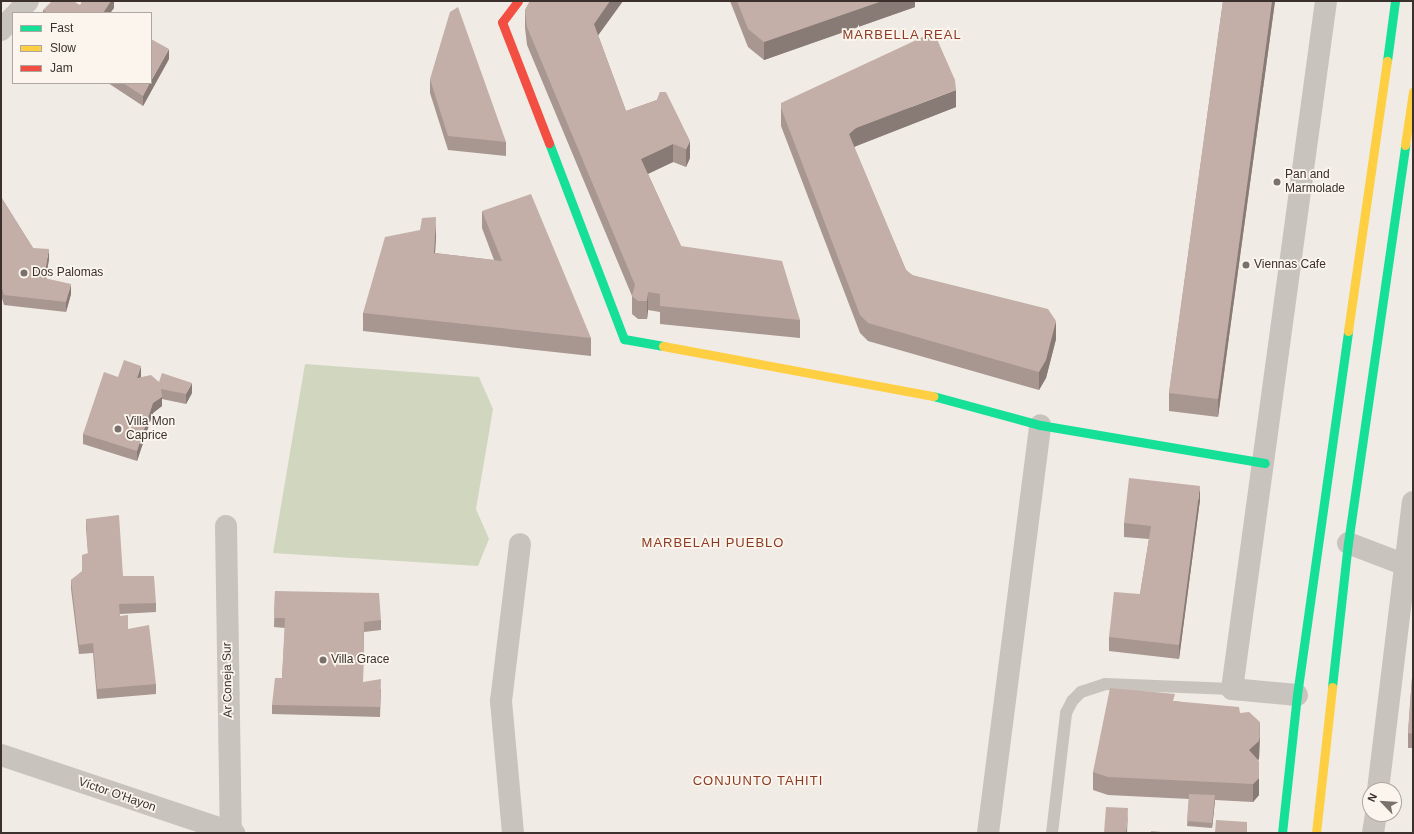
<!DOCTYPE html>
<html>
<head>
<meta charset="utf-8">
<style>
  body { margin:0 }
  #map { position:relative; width:1414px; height:834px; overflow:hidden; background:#f0ebe5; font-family:Helvetica,sans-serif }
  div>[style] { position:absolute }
  .green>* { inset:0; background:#d1d6bf }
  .lane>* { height:12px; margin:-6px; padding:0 6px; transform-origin:6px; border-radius:6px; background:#c9c3be }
  .street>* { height:22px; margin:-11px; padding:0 11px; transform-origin:11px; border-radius:11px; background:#c9c3be }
  .fast>* { height:9px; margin:-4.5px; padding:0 4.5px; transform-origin:4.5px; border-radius:4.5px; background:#16e098 }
  .slow>* { height:9px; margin:-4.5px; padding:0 4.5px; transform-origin:4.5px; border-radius:4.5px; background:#ffcf43 }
  .jam>* { height:9px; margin:-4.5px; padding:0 4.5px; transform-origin:4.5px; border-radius:4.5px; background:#f24e42 }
  .wall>* { inset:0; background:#a89690 }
  .shaded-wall>* { inset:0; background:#887a75 }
  .building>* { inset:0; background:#c3afa7 }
  .dots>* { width:11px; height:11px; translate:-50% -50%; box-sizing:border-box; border:2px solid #fbf5ee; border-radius:50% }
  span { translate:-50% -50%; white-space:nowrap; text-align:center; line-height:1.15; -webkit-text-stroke:3.5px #fbf5ee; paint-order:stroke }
  .poi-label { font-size:12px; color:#3b302b }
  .left { translate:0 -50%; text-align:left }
  .street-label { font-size:12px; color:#3b302b }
  .neighbourhood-label { font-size:13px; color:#8c3b22; letter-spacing:1px }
  .frame { position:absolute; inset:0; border:2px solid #3b302b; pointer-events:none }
  .legend { position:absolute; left:12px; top:12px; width:140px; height:72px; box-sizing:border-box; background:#fbf5ee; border:1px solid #aea6a0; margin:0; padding:5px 7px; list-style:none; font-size:12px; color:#3b302b }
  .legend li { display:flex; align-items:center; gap:8px; height:20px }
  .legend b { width:20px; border:1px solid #aea6a0 }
  .north { position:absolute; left:1362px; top:782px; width:40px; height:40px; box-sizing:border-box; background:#fbf5ee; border:1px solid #aea6a0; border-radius:50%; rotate:295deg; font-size:11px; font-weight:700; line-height:16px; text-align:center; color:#3b302b }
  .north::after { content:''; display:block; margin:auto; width:14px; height:18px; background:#7a716c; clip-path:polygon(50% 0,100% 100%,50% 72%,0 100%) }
</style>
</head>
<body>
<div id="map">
  <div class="green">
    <div style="clip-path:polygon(305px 364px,479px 377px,493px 409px,476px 509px,489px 539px,478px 566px,273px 553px)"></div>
  </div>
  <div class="lane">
    <div style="left:1052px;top:833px;width:121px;rotate:-83.3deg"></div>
    <div style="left:1066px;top:713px;width:13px;rotate:-63deg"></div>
    <div style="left:1072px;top:701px;width:13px;rotate:-45deg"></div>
    <div style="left:1081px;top:692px;width:25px;rotate:-18deg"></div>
    <div style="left:1105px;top:684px;width:127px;rotate:2.3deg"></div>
  </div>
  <div class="street">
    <div style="left:17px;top:13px;width:16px;rotate:-47deg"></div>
    <div style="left:1px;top:30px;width:18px;rotate:-47deg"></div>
    <div style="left:226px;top:526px;width:307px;rotate:89.1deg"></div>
    <div style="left:1348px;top:543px;width:70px;rotate:21deg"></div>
    <div style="left:1297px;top:695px;width:65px;rotate:-174.7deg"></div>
    <div style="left:1232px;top:689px;width:694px;rotate:-82.22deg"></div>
    <div style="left:1px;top:755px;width:246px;rotate:18.5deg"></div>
    <div style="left:1378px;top:790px;width:290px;rotate:-83.1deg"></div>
    <div style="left:513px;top:833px;width:133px;rotate:-95.2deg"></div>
    <div style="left:501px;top:701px;width:158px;rotate:-83.1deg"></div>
    <div style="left:988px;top:833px;width:411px;rotate:-82.7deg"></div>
    <div style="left:1373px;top:833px;width:19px;rotate:-81deg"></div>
  </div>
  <div class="fast">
    <div style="left:1387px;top:61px;width:61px;rotate:-82.4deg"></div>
    <div style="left:549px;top:143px;width:210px;rotate:69.1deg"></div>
    <div style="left:624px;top:339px;width:40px;rotate:10deg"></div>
    <div style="left:933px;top:396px;width:111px;rotate:15.2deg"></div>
    <div style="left:1040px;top:425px;width:228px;rotate:9.6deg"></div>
    <div style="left:1332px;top:687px;width:145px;rotate:-83.7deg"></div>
    <div style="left:1348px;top:543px;width:402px;rotate:-81.8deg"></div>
    <div style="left:1282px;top:833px;width:139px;rotate:-83.8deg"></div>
    <div style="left:1297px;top:695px;width:368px;rotate:-82deg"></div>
  </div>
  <div class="slow">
    <div style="left:1405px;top:145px;width:54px;rotate:-81.4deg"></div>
    <div style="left:1348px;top:331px;width:273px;rotate:-81.8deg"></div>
    <div style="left:663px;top:346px;width:275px;rotate:10.5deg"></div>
    <div style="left:1316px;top:833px;width:147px;rotate:-83.7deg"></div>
  </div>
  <div class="jam">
    <div style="left:518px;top:1px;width:26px;rotate:127deg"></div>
    <div style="left:502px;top:22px;width:130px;rotate:68.8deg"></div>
  </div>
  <div class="wall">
    <div style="clip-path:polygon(114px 1px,114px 8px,110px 13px,43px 13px,43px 10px)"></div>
    <div style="clip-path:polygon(530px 1px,623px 1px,598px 35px,626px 111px,657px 100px,660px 92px,690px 158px,686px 167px,673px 162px,648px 174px,681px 246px,800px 320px,800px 338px,660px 324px,660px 312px,648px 310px,647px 319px,638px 319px,632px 314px,632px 296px,527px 45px,525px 28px,525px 10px)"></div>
    <div style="clip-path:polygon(730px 1px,915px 1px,915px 7px,764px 60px,748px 47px)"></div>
    <div style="clip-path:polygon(1223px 1px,1275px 1px,1218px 417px,1169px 411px,1169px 393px)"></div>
    <div style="clip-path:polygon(169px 59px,143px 106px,108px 83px,151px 83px)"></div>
    <div style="clip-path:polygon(430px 79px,506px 142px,506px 156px,448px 150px,430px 93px)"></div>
    <div style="clip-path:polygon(956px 107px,854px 147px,906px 270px,912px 275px,1056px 339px,1046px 378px,1039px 390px,868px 341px,860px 333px,781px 126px,781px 108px)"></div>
    <div style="clip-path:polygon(1px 197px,33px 248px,49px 259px,46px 278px,71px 294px,66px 312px,4px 305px,1px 295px)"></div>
    <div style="clip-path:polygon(482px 211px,591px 338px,591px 356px,363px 331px,363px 313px,436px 235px,435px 253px,494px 260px,482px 228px)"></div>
    <div style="clip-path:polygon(141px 376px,141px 377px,159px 382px,192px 393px,186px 404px,162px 399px,162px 406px,153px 413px,137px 461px,83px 444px,83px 434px,118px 377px)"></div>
    <div style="clip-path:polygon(1200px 500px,1179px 659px,1109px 651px,1109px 637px,1140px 594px,1149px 539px,1124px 537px,1124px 523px)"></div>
    <div style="clip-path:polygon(86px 519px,123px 576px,156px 603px,156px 612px,120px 614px,120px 616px,128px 629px,156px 684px,156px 694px,97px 699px,93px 653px,79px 654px,71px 589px,71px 580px,82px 572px,88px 553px,86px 528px)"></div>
    <div style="clip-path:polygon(275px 591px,381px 620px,381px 630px,364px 632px,363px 682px,381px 689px,380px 717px,272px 714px,272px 705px,282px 678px,285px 628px,274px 627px)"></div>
    <div style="clip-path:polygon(1413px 664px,1413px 748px,1408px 748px,1408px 733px)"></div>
    <div style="clip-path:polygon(1175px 701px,1240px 713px,1260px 739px,1259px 759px,1258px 760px,1259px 795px,1253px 802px,1215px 800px,1212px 828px,1187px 826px,1189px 799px,1108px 795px,1093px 790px,1093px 772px)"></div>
  </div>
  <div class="shaded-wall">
    <div style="clip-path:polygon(111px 1px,114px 1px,114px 8px,110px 13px,103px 13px)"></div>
    <div style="clip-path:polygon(610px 1px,623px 1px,594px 41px,594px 24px)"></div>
    <div style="clip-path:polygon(882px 1px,915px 1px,915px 7px,764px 60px,764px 42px)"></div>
    <div style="clip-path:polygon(1272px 1px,1275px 1px,1218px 417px,1218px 399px)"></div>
    <div style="clip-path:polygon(169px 49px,169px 59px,143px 106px,143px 96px,150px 83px,151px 83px,151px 81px)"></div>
    <div style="clip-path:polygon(956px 90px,956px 107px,856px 146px,849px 151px,849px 134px,856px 128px)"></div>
    <div style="clip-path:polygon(690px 141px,690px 158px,686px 167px,686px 149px)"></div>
    <div style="clip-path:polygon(673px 144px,673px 162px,641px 177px,641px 159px)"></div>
    <div style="clip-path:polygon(436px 217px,436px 235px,434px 271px,434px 253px)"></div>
    <div style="clip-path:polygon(49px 249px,49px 259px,44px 288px,44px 278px)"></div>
    <div style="clip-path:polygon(71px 284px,71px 294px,66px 312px,66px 302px)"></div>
    <div style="clip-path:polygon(648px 292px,648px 310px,647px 319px,647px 301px)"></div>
    <div style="clip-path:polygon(1056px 321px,1056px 339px,1046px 378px,1039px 390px,1039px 372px)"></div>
    <div style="clip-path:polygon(141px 366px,141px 376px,137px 388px,137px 378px)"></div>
    <div style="clip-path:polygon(192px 383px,192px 393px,186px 404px,186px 394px)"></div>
    <div style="clip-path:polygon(162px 397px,162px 406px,153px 413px,137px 461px,137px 451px,153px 403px)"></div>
    <div style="clip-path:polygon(1200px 486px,1200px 500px,1179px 659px,1179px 645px)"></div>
    <div style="clip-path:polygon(1260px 722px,1259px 759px,1249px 768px,1249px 750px)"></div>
    <div style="clip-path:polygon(1259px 778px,1259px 795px,1253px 802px,1253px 784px)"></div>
    <div style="clip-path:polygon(1215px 795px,1215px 800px,1212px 828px,1212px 823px)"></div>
    <div style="clip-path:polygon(1128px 808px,1127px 833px,1126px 833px)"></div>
  </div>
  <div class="building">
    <div style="clip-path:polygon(52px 1px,73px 1px,80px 5px,82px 1px,111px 1px,103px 13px,48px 13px,43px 10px)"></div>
    <div style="clip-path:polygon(530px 1px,610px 1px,594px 24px,626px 111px,657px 100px,660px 92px,666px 92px,690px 141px,686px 149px,673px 144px,641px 159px,681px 246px,782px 261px,800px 320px,660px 306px,660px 294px,648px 292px,647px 301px,638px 301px,632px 296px,635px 285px,527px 27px,525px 10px)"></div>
    <div style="clip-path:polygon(737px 1px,882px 1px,764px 42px,748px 29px)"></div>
    <div style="clip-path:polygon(1223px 1px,1272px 1px,1218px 399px,1169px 393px)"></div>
    <div style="clip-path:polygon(458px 7px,506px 142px,448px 136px,430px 79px,450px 12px)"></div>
    <div style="clip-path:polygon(925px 36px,936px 37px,955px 80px,956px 90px,856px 128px,849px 134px,906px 270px,912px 275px,1048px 309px,1056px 321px,1046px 360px,1039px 372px,868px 323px,860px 315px,781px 108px,781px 103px)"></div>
    <div style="clip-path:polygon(151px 39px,169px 49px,151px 81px)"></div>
    <div style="clip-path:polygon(123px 83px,150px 83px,143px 96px)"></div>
    <div style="clip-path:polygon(531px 194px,591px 338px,363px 313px,385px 237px,420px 230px,422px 218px,436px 217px,434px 253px,502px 261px,482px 211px)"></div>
    <div style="clip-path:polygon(1px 197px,33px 248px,49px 249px,44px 278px,71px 284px,66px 302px,4px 295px,1px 285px)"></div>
    <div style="clip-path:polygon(124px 360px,141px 366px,137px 378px,151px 375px,159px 382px,162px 373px,192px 383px,186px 394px,161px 389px,162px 397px,153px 403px,137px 451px,83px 434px,104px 372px,118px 377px)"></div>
    <div style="clip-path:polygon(1129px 478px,1200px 486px,1179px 645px,1109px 637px,1114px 592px,1140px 594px,1151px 526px,1124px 523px)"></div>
    <div style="clip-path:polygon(119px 515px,123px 576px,154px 576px,156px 603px,119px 604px,120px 616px,128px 615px,128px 629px,149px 625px,156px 684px,97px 689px,93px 643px,79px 645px,71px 580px,82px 571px,82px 555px,88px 553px,86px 519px)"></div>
    <div style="clip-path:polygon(275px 591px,379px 593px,381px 620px,364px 622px,363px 682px,381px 679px,380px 707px,272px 705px,275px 678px,282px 678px,285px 618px,274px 618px)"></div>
    <div style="clip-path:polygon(1413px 664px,1413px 734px,1408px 733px)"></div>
    <div style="clip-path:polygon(1110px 688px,1175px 694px,1173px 701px,1239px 707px,1240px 713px,1249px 712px,1260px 722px,1259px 741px,1249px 750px,1259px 761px,1259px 778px,1253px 784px,1108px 777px,1093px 772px)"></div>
    <div style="clip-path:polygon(1189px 794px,1215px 795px,1212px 823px,1187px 821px)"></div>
    <div style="clip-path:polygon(1106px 807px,1128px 808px,1126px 833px,1104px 833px)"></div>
    <div style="clip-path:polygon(1216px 820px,1247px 822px,1247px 833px,1215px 833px)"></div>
    <div style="clip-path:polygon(1151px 831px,1172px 833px,1151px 833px)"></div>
  </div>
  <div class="dots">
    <div style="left:1277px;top:182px;background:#7a716c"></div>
    <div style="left:1246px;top:265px;background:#7a716c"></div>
    <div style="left:24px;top:273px;background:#7a716c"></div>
    <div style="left:118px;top:429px;background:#7a716c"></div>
    <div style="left:323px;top:660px;background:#7a716c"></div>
  </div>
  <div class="poi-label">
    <span class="left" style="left:1285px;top:182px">Pan and<br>Marmolade</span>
    <span class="left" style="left:1254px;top:265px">Viennas Cafe</span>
    <span class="left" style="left:32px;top:273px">Dos Palomas</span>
    <span class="left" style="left:126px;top:429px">Villa Mon<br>Caprice</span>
    <span class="left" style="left:331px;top:660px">Villa Grace</span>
  </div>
  <div class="street-label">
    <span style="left:228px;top:680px;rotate:-91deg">Ar Coneja Sur</span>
    <span style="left:117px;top:795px;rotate:19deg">Víctor O'Hayon</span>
  </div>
  <div class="neighbourhood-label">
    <span style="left:902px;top:35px">MARBELLA REAL</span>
    <span style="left:713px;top:543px">MARBELAH PUEBLO</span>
    <span style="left:758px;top:781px">CONJUNTO TAHITI</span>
  </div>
  <div class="frame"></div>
  <ul class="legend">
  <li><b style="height:5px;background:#16e098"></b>Fast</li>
  <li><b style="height:5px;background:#ffcf43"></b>Slow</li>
  <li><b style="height:5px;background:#f24e42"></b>Jam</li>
  </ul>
  <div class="north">N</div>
</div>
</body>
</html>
